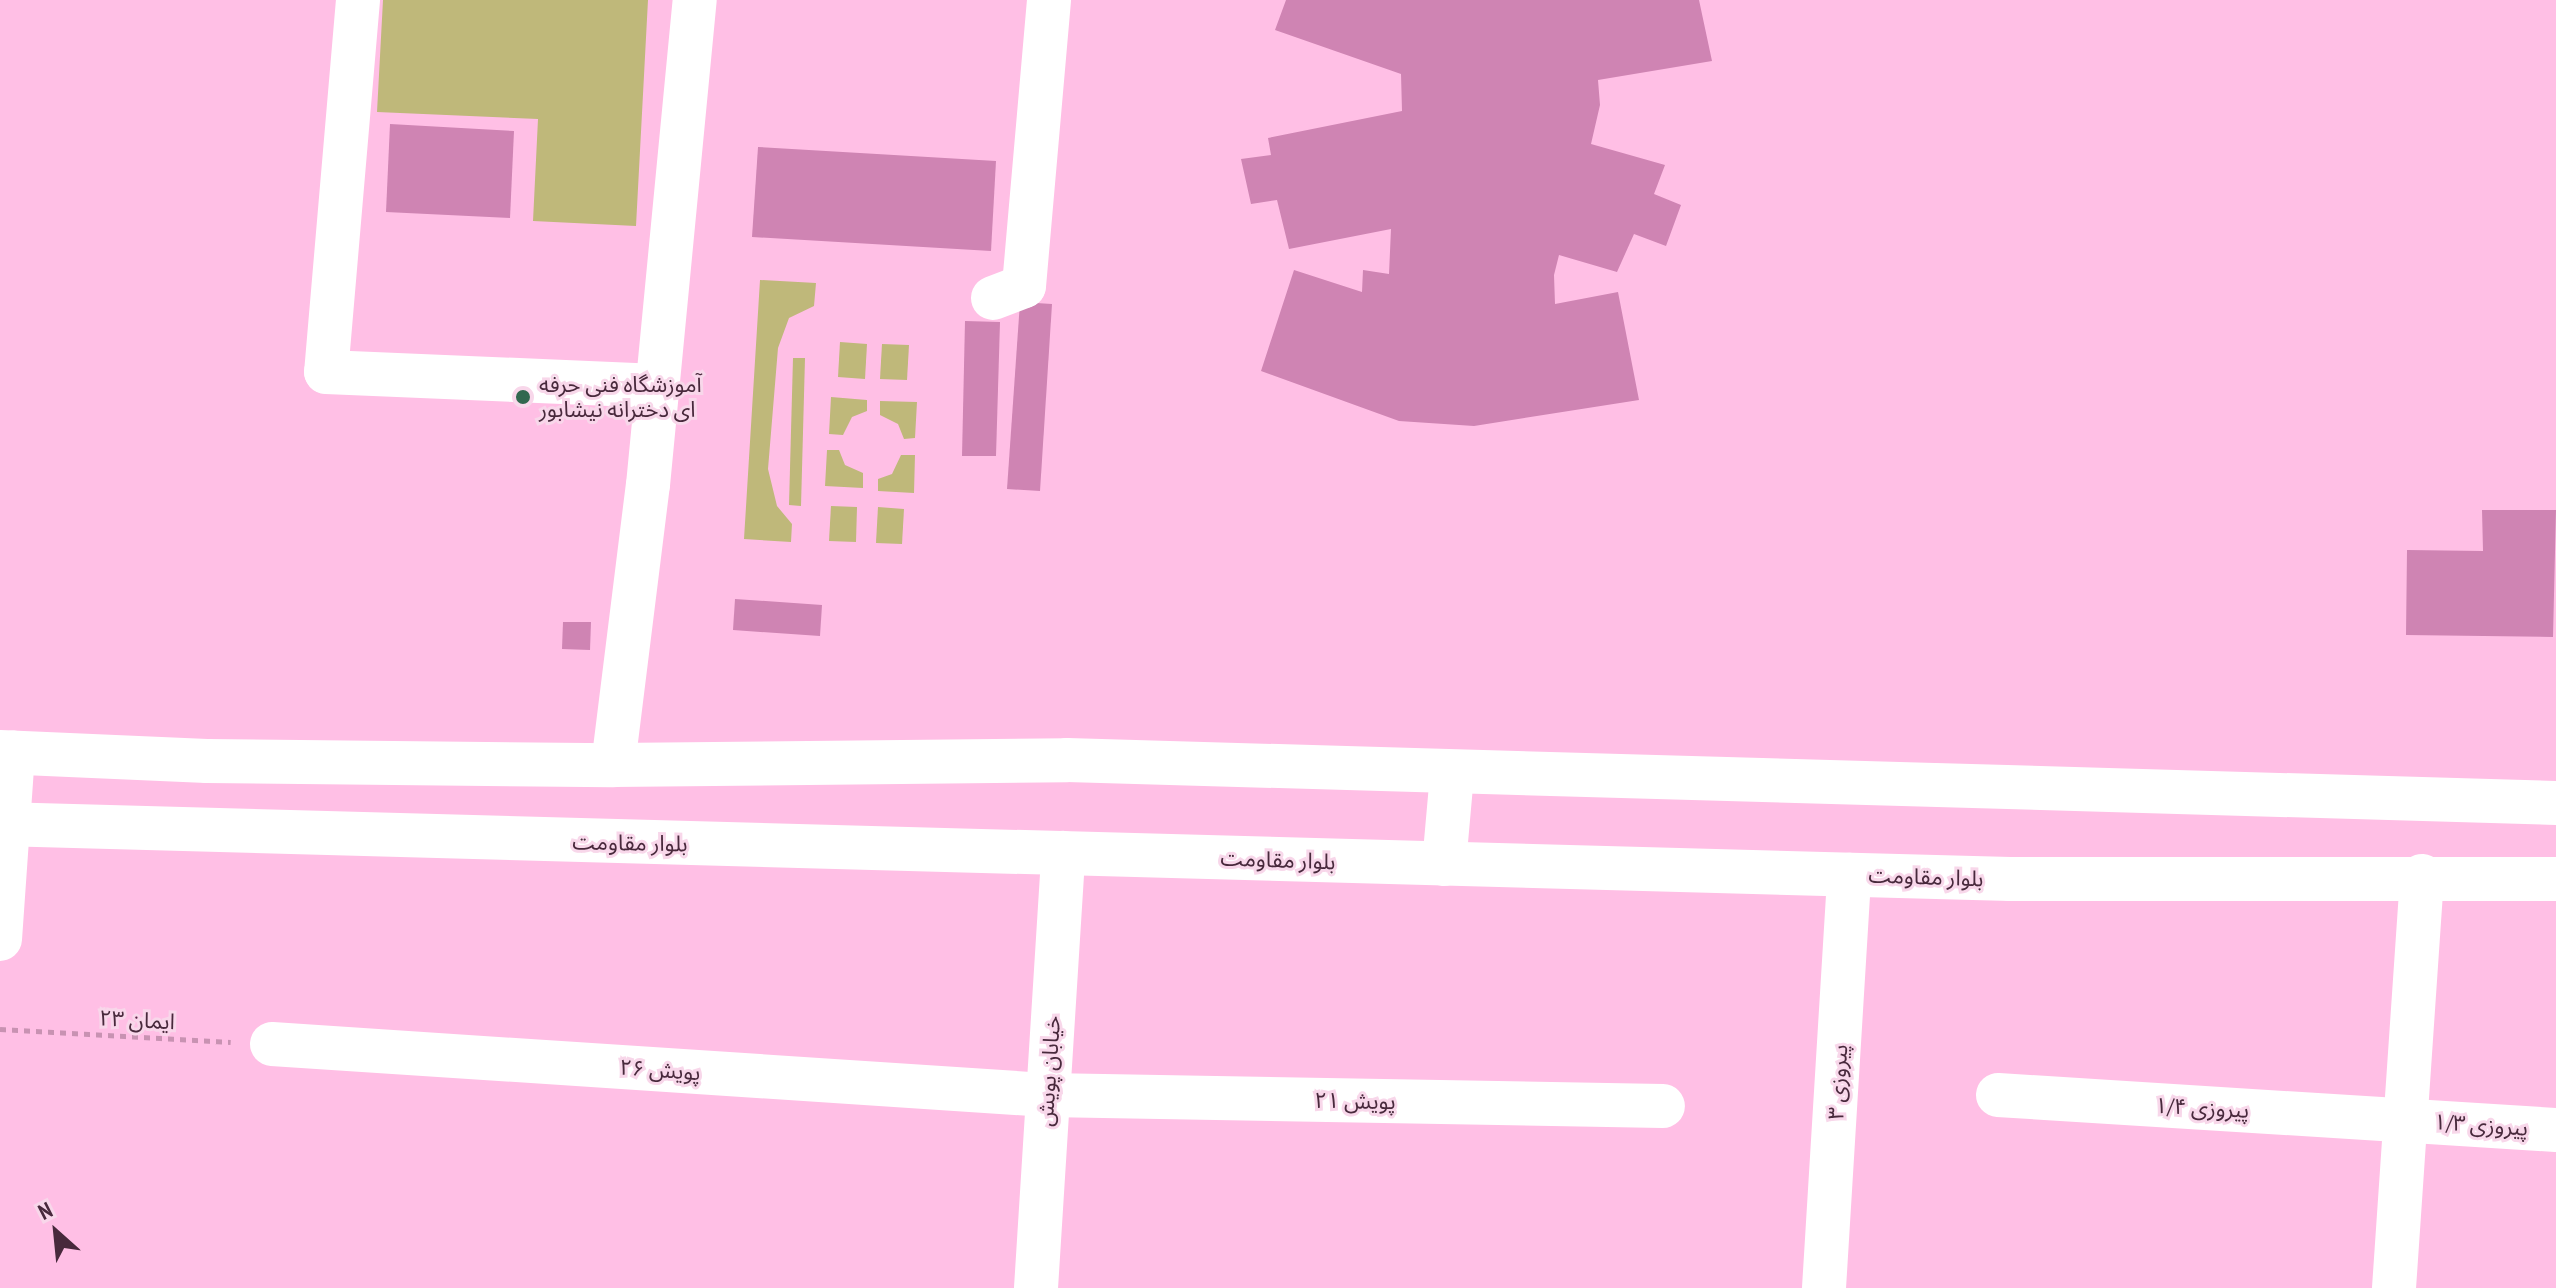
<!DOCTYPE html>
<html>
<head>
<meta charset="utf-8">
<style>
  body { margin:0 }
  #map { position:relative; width:2556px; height:1288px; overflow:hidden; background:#ffbfe5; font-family:"PT Sans Narrow","Noto Sans Arabic",sans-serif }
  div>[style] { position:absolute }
  .green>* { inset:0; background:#bfb87a }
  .building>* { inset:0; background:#cf84b3 }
  .path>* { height:5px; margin-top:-2.5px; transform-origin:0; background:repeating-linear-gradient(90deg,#c892b2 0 6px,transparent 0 12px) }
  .minor>* { height:44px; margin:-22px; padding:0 22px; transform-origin:22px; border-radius:22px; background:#fff }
  .dots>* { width:22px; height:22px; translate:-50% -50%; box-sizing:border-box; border:4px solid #f8d7ea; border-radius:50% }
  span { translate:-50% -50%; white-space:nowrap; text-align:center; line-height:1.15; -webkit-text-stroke:6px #f8d7ea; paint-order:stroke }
  .poi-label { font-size:22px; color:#48293c }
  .left { translate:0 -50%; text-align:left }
  .street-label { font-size:22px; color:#48293c }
  .north { position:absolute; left:16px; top:1192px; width:80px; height:80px; -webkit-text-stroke:6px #f8d7ea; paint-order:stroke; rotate:333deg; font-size:22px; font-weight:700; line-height:32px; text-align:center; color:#48293c }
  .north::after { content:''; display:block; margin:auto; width:28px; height:36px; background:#48293c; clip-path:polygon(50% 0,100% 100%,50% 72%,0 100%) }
</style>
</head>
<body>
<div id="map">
  <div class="green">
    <div style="clip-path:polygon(383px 0,648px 0,636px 226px,533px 221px,538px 119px,377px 112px)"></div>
    <div style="clip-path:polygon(760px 280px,816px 283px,814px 306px,789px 318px,778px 348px,768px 469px,777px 506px,792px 524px,791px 542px,744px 539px)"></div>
    <div style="clip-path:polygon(840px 342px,867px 344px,865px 379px,838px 377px)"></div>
    <div style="clip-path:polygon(882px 344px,909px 345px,907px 380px,880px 379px)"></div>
    <div style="clip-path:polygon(793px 358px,805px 358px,801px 506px,789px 505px)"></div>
    <div style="clip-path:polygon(831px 397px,867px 400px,867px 411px,852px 417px,843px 435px,829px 434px)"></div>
    <div style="clip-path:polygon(880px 401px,917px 402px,915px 438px,904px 439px,898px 424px,880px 415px)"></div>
    <div style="clip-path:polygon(827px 450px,839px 450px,845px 465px,863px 473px,863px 488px,825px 486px)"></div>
    <div style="clip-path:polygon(901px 455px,915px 455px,914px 493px,878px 491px,878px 479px,892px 474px)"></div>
    <div style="clip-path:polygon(831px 506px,857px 507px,856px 542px,829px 541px)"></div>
    <div style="clip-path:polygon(878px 507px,904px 509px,902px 544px,876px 543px)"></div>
  </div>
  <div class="building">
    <div style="clip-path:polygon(1286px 0,1699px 0,1712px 61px,1598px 80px,1600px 105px,1591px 144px,1665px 165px,1654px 194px,1681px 205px,1666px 246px,1634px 234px,1617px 272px,1559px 255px,1554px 275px,1555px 304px,1618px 292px,1639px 400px,1474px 426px,1399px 421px,1261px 371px,1294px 270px,1362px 292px,1363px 270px,1389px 274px,1391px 229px,1289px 249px,1277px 200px,1251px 204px,1241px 159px,1271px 155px,1268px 138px,1402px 111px,1401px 74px,1275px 30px)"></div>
    <div style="clip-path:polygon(390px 124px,514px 131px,510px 218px,386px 212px)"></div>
    <div style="clip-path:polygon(758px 147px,996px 161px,991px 251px,752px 237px)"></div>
    <div style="clip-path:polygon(1020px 302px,1052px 304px,1040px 491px,1007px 489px)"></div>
    <div style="clip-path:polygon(965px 321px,1000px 322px,996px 456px,962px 456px)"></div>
    <div style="clip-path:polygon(2482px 510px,2556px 510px,2553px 637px,2406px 635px,2407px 550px,2483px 551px)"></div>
    <div style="clip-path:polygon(735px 599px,822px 605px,820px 636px,733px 630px)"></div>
    <div style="clip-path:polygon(563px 622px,591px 622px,590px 650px,562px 649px)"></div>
  </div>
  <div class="path">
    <div style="left:0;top:1029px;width:231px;rotate:3.2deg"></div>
  </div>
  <div class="minor">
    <div style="left:358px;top:0;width:373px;rotate:94.9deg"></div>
    <div style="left:326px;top:372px;width:332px;rotate:2.4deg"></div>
    <div style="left:993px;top:298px;width:33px;rotate:-21deg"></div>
    <div style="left:1024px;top:286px;width:287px;rotate:-85deg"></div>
    <div style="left:0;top:752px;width:207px;rotate:2.5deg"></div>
    <div style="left:207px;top:761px;width:406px;rotate:0.6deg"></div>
    <div style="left:613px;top:765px;width:454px;rotate:-0.6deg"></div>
    <div style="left:1067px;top:760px;width:1490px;rotate:1.65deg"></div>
    <div style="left:613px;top:765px;width:282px;rotate:-82.9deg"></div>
    <div style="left:648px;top:485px;width:487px;rotate:-84.5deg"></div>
    <div style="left:0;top:824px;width:2011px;rotate:1.57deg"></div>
    <div style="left:2010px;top:879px;width:546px"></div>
    <div style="left:1444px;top:864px;width:90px;rotate:-84.9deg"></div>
    <div style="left:0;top:939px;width:187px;rotate:-86deg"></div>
    <div style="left:272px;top:1044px;width:777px;rotate:3.77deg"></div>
    <div style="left:1047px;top:1095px;width:616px;rotate:1.02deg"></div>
    <div style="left:1998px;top:1095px;width:559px;rotate:3.59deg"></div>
    <div style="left:1036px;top:1288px;width:436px;rotate:-86.4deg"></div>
    <div style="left:1824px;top:1288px;width:414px;rotate:-86.5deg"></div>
    <div style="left:2394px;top:1288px;width:413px;rotate:-86.1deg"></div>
  </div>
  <div class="dots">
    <div style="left:523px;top:397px;background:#31684f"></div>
  </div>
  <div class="poi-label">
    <span class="left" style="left:539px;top:397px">آموزشگاه فنی حرفه<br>ای دخترانه نیشابور</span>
  </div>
  <div class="street-label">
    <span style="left:630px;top:843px;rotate:1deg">بلوار مقاومت</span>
    <span style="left:1278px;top:860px;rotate:2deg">بلوار مقاومت</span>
    <span style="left:1926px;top:877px;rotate:2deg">بلوار مقاومت</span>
    <span style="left:137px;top:1020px;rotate:3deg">ایمان ۲۳</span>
    <span style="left:660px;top:1070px;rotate:4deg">پویش ۲۶</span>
    <span style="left:1049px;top:1071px;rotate:-86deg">خیابان پویش</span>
    <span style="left:1838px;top:1082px;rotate:-87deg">پیروزی ۳</span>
    <span style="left:1355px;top:1101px;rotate:1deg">پویش ۲۱</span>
    <span style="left:2202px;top:1108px;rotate:3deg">پیروزی ۱/۴</span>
    <span style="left:2481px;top:1125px;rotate:4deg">پیروزی ۱/۳</span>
  </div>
  <div class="north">N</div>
</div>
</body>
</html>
